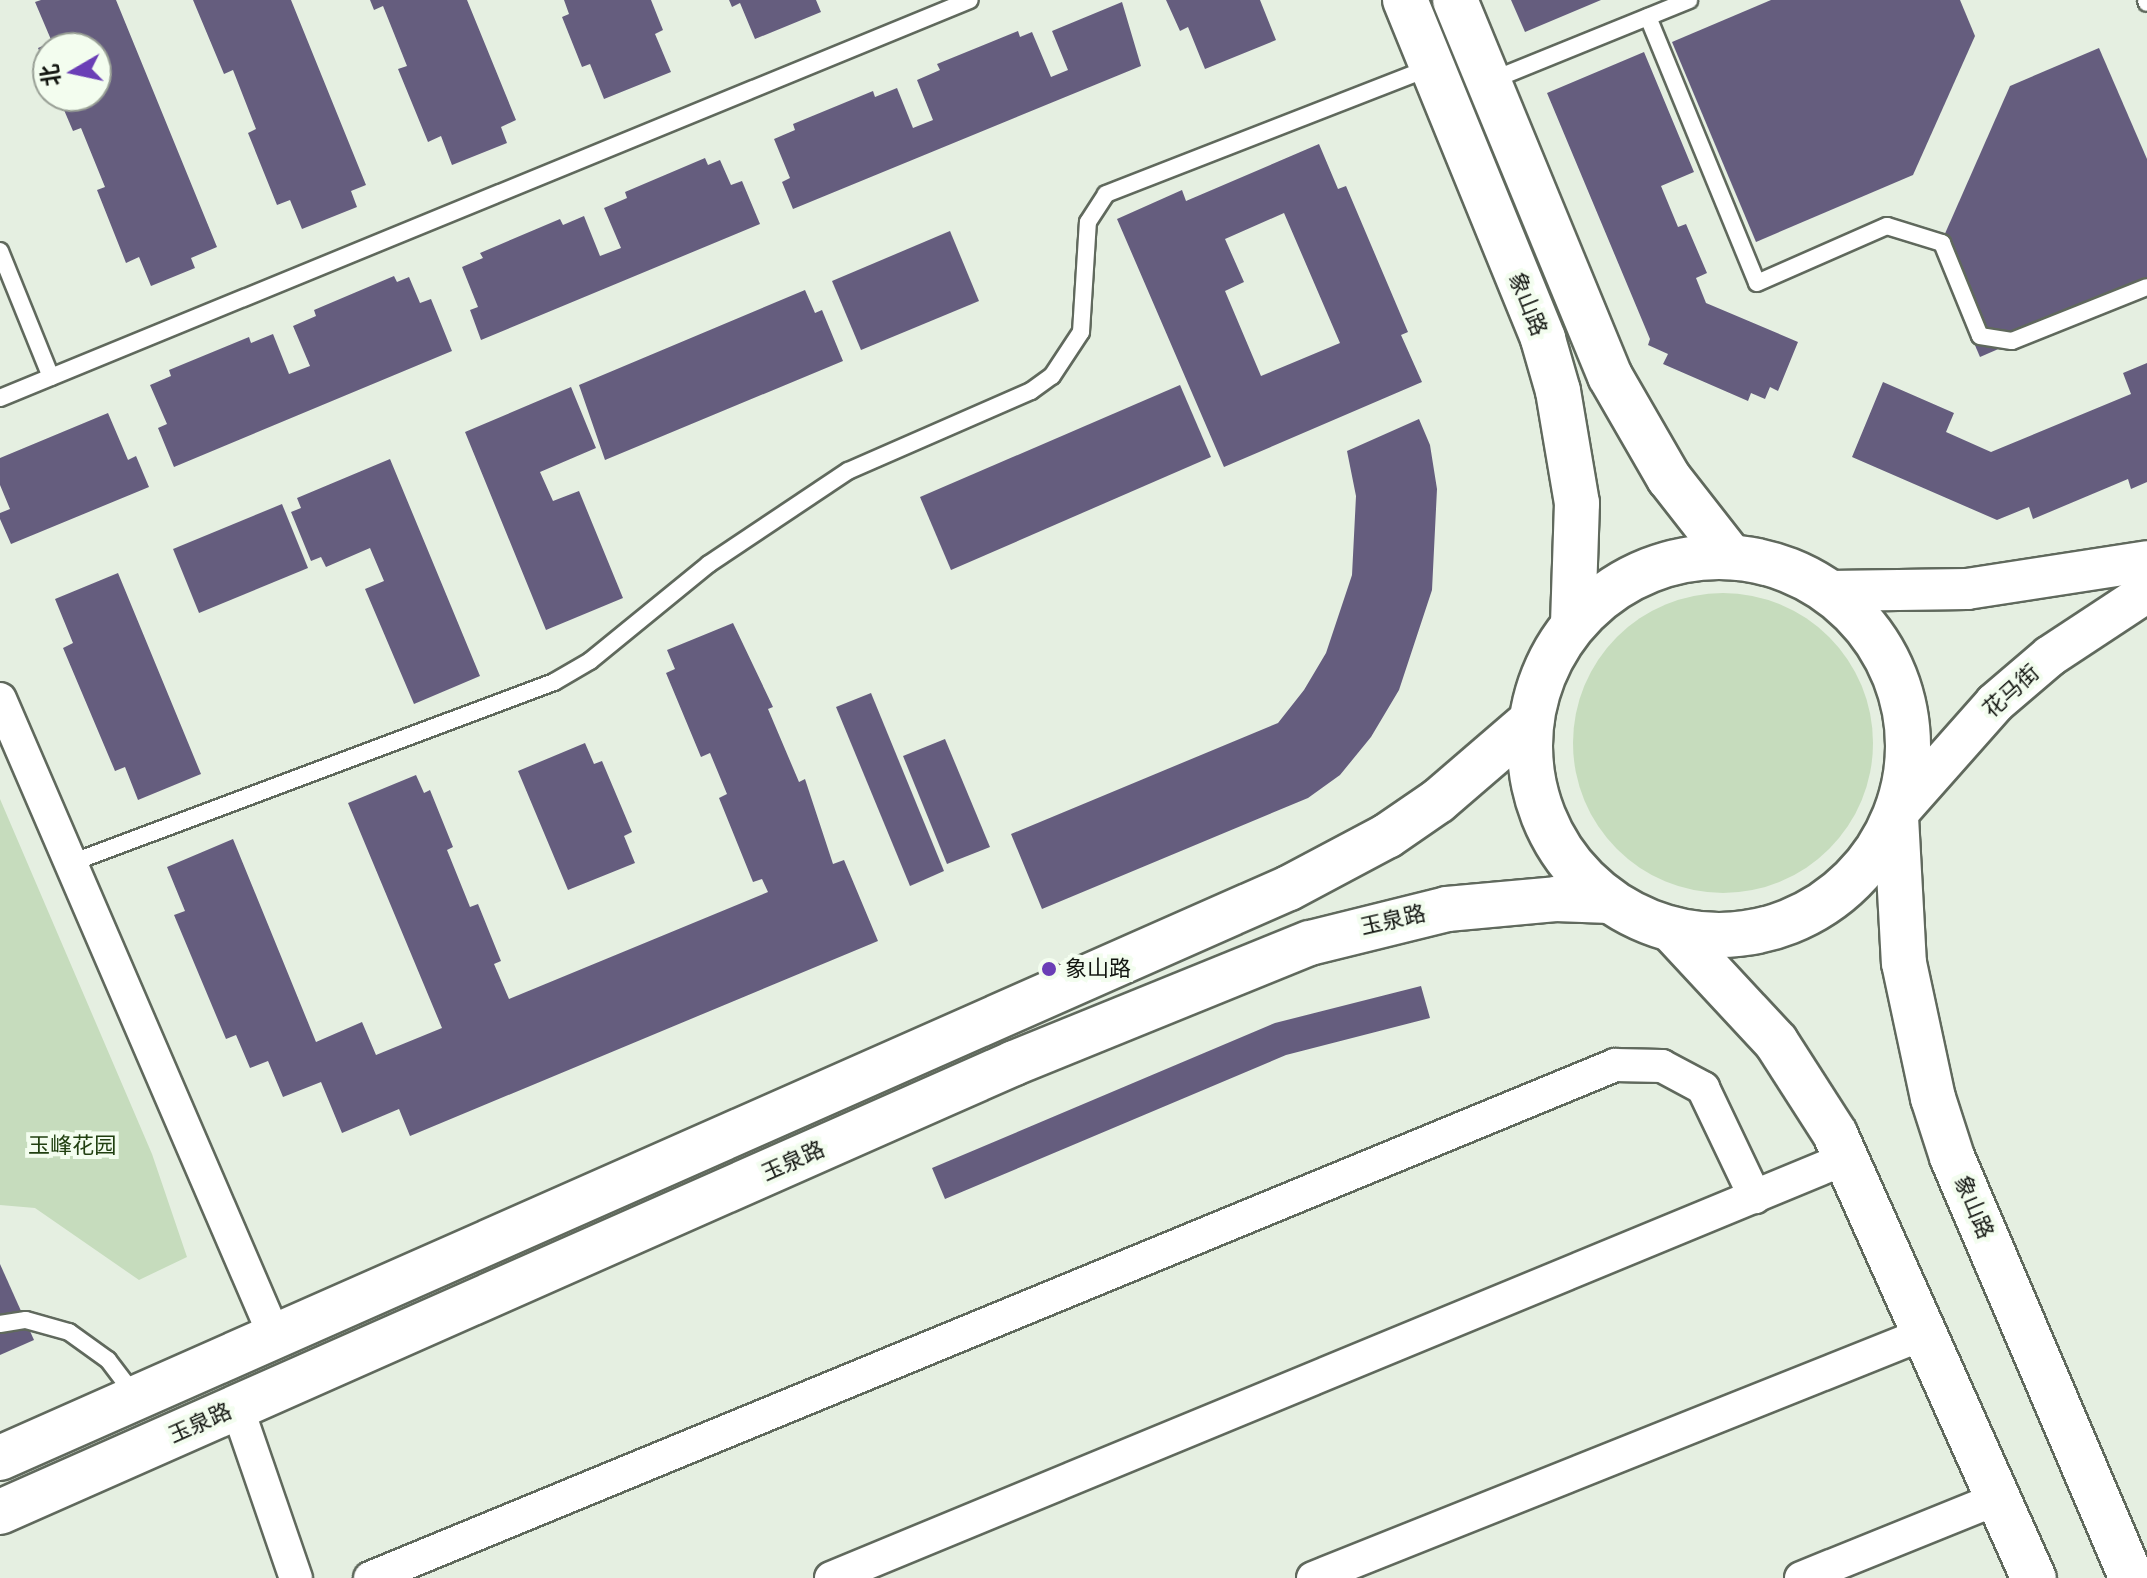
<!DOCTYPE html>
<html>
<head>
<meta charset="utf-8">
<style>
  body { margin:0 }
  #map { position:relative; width:2147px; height:1578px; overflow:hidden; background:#e5efe1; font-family:Manrope,"Noto Sans SC",sans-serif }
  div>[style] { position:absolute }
  .green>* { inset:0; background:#c6dcbd }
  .round { border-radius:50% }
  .building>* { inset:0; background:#655d7e }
  .roads { filter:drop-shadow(2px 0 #60695d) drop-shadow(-2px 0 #60695d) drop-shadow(0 2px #60695d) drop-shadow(0 -2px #60695d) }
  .service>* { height:16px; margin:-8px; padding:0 8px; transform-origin:8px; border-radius:8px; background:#fff }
  .minor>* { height:32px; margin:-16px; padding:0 16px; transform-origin:16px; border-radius:16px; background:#fff }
  .tertiary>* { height:40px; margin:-20px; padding:0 20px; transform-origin:20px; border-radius:20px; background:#fff }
  .secondary>* { height:44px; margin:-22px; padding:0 22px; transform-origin:22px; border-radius:22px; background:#fff }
  .secondary>.ring { margin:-22px; padding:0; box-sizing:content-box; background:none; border:44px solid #fff; border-radius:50% }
  .dots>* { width:22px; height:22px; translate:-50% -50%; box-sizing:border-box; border:4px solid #f3fdef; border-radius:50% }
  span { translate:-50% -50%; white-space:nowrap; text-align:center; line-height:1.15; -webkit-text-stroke:8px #f3fdef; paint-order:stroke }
  .street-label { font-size:22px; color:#121510 }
  .poi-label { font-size:22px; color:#121510 }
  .left { translate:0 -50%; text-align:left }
  .park-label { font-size:22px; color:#203f10 }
  .north { position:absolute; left:32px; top:32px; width:80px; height:80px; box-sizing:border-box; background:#f3fdef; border:2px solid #99a096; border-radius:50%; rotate:261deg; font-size:22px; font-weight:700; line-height:32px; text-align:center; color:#121510 }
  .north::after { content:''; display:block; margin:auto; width:28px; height:36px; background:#6a3eb6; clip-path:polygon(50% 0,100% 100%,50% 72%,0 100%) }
</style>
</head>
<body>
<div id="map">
  <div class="green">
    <div class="round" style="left:1573px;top:593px;width:300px;height:300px"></div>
    <div style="clip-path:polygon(0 799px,152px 1154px,187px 1257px,139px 1280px,35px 1208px,0 1205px)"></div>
  </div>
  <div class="building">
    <div style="clip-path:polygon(41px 0,116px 0,217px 247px,191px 258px,195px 268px,151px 286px,139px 257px,126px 263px,97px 190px,105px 187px,81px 128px,73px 131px,58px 96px,96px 96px,96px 48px,48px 48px,48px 71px,38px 48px,52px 42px,35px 2px)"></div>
    <div style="clip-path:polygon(193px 0,291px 0,366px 185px,351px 191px,357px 207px,302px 229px,290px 200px,277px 205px,248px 133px,256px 129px,233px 70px,224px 74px)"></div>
    <div style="clip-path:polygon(370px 0,467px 0,516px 120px,501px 127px,507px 143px,452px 165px,441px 136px,428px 142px,398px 69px,407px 66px,383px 6px,374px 10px)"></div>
    <div style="clip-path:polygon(564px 0,651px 0,663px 30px,655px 34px,671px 72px,604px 99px,590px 64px,582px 67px,562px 17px,569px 14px)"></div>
    <div style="clip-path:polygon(729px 0,816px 0,821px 12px,755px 39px,740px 3px,732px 7px)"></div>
    <div style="clip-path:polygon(1166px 0,1260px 0,1276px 40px,1205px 69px,1188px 27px,1180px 31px)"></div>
    <div style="clip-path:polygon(1511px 0,1601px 0,1525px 32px)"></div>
    <div style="clip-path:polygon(1771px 0,1960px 0,1975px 36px,1913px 175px,1756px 242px,1672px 42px)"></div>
    <div style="clip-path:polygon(1122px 2px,1141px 66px,793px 209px,782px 182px,790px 178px,774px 139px,795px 130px,793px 124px,873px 91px,875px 97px,897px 88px,913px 128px,933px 120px,917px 80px,940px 70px,937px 64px,1018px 31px,1020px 37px,1032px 32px,1051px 77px,1068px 70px,1052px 31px)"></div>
    <div style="clip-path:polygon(2099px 48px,2147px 159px,2147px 284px,1980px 357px,1936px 254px,2010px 86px)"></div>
    <div style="clip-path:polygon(1644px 52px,1694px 172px,1661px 186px,1678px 227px,1686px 224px,1707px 273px,1696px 278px,1706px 303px,1798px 342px,1778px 391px,1770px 387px,1765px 399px,1751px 393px,1748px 401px,1663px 364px,1668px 354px,1648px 345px,1650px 339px,1547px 93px)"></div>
    <div style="clip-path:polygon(evenodd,1319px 144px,1338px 189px,1346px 186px,1408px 332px,1401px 335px,1422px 382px,1224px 467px,1117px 219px,1182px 190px,1186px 201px,1319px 144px,1284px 213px,1340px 343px,1261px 376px,1225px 291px,1244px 282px,1225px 239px,1284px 213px)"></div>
    <div style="clip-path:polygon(705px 158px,708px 165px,720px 160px,731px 185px,742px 181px,760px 224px,481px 340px,470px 310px,478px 307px,462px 267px,483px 258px,480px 253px,560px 219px,563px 225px,584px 216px,600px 256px,621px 248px,604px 208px,627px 198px,625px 192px)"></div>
    <div style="clip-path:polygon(950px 231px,979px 301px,861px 350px,832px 281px)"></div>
    <div style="clip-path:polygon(394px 276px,397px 282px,409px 277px,420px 303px,431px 299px,452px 351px,174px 467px,158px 428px,167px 424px,150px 385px,171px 376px,169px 370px,249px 337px,251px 343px,273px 334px,289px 374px,310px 366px,293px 326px,316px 316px,314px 310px)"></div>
    <div style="clip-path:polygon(805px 290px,815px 313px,822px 310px,843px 361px,605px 460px,579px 385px)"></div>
    <div style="clip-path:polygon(2147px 363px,2147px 482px,2131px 489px,2128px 479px,2033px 519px,2029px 507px,1997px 520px,1852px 457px,1883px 382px,1954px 413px,1946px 432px,1991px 452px,2131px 394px,2123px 373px)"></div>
    <div style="clip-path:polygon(1180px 385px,1211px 457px,951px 570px,920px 497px)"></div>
    <div style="clip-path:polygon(571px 387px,596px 448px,540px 472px,553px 501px,579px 491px,623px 598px,546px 630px,465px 432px)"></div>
    <div style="clip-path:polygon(108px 413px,128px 460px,136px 456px,149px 487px,11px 544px,0 519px,0 513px,10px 509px,0 485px,0 458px)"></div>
    <div style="clip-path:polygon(1419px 419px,1430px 445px,1437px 489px,1432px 590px,1399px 690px,1371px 737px,1340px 775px,1308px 798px,1042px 909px,1011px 834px,1278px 723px,1304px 690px,1326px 653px,1352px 575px,1356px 496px,1347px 451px)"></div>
    <div style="clip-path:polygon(390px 459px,480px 676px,414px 704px,365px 589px,384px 581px,370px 548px,326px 567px,321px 557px,311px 561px,291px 512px,301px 508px,297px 498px)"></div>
    <div style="clip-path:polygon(282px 504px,308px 568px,199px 613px,173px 549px)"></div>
    <div style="clip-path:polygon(118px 573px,201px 774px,138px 800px,125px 767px,115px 771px,63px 648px,73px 643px,55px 599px)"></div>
    <div style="clip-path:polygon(733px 623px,773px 707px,768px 709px,799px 782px,805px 779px,833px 864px,844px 860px,878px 941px,410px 1136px,399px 1109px,342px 1133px,321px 1082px,283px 1097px,268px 1061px,250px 1068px,236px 1035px,226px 1039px,174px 915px,185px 911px,167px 867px,233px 839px,316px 1042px,362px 1022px,376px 1055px,442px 1028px,348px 803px,416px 775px,424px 793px,430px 790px,453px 847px,447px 850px,470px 907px,478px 904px,501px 961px,494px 964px,509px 999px,768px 892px,762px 879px,753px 882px,719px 798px,727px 794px,710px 753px,701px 757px,666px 673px,675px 669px,667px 650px)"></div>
    <div style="clip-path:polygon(871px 693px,944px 871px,910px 886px,836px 707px)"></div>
    <div style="clip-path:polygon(945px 739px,990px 847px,947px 864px,903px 756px)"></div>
    <div style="clip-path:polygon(585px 743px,594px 764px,602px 761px,632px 832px,624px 836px,635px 863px,568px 890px,518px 771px)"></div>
    <div style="clip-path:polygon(1421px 986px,1430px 1018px,1286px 1055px,945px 1199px,932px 1168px,1275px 1023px)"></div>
    <div style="clip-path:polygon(0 1264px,34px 1340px,0 1355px)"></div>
  </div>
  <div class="roads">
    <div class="service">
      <div style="left:2146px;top:0;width:3px;rotate:72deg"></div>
      <div style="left:1648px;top:17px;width:287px;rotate:67.7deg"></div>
      <div style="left:1757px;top:283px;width:142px;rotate:-23.7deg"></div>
      <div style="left:1887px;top:226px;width:58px;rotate:17.2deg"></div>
      <div style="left:1942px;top:243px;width:100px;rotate:67.8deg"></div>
      <div style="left:1980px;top:336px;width:32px;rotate:9deg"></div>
      <div style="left:2012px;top:341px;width:145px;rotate:-21.8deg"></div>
      <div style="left:1490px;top:81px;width:215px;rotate:-22.1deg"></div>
      <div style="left:0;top:251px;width:136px;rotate:68deg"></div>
      <div style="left:0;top:398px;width:1048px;rotate:-22.31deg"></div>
      <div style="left:71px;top:863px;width:516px;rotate:-20.54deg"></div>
      <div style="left:554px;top:682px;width:42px;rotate:-30.3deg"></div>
      <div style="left:590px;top:661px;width:154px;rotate:-39.2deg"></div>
      <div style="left:709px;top:564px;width:167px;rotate:-33.8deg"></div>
      <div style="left:848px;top:471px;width:200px;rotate:-23.6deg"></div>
      <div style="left:1031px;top:391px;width:26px;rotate:-36deg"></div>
      <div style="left:1052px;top:376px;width:53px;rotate:-56.6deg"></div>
      <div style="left:1081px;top:332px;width:110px;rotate:-86.4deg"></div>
      <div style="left:1088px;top:222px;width:33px;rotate:-57deg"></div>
      <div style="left:1106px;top:194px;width:349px;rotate:-21.3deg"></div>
      <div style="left:0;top:1324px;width:26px;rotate:-9deg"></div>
      <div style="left:26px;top:1320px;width:45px;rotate:15.6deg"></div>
      <div style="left:69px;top:1332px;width:48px;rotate:35.7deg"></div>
      <div style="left:108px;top:1360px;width:46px;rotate:52.9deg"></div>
    </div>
    <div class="minor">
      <div style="left:0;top:699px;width:695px;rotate:66.68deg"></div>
      <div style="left:237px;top:1407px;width:181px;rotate:71deg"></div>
      <div style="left:370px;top:1578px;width:1347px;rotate:-22.39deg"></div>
      <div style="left:1615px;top:1065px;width:47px;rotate:1.2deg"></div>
      <div style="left:1662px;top:1066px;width:47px;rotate:28.2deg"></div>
      <div style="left:1703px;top:1088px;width:121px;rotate:64.5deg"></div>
      <div style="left:831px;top:1578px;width:1099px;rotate:-22.46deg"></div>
      <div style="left:1313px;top:1578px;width:660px;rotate:-21.79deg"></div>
      <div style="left:1801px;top:1578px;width:214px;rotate:-22deg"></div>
    </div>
    <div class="tertiary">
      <div style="left:1830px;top:591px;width:137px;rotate:-0.8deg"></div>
      <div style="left:1967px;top:589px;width:182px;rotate:-8.8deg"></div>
      <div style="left:1896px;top:815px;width:149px;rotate:-48.5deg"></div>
      <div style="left:1995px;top:703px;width:72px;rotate:-40.5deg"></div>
      <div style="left:2050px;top:656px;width:116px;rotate:-33.4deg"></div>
    </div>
    <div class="secondary">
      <div style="left:1405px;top:0;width:366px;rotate:67.8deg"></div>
      <div style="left:1543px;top:339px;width:54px;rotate:73.9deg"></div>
      <div style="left:1558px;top:391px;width:114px;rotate:80.4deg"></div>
      <div style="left:1577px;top:503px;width:122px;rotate:91.9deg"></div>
      <div style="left:1455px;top:0;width:407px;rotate:67.6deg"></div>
      <div style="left:1610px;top:376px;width:118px;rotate:60deg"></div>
      <div style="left:1669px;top:478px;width:99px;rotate:52deg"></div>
      <div class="ring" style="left:1530px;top:557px;width:334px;height:334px"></div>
      <div style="left:1896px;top:817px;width:146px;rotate:86.9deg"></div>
      <div style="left:1904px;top:963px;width:138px;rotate:77.9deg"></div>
      <div style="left:1933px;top:1098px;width:62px;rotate:72.1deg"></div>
      <div style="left:1952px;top:1157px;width:458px;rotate:66.9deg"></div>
      <div style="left:1672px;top:930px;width:153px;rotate:47.1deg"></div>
      <div style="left:1776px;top:1042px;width:109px;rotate:57.3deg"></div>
      <div style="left:1835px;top:1134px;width:487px;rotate:65.9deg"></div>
      <div style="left:0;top:1458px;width:1409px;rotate:-23.86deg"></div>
      <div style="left:1289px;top:888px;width:111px;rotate:-28deg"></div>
      <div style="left:1387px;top:836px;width:62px;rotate:-34.5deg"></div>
      <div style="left:1438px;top:801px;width:123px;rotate:-40.7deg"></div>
      <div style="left:0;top:1512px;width:1109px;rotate:-23.88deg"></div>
      <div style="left:1014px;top:1063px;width:319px;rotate:-22.1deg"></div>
      <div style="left:1310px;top:943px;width:141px;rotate:-13.9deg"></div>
      <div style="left:1447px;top:909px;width:109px;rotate:-5.2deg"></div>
      <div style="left:1556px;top:899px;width:54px;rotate:2.1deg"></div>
    </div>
  </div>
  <div class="dots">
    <div style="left:1049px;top:969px;background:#6a3eb6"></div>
  </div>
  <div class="street-label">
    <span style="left:1528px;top:304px;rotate:68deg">象山路</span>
    <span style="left:2011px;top:691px;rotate:-42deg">花马街</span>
    <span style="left:1393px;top:920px;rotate:-13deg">玉泉路</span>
    <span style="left:793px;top:1161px;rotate:-24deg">玉泉路</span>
    <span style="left:1974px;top:1207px;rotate:67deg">象山路</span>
    <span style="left:200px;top:1423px;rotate:-24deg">玉泉路</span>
  </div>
  <div class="poi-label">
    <span class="left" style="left:1065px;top:969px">象山路</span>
  </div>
  <div class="park-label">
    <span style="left:72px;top:1146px">玉峰花园</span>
  </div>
  <div class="north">北</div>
</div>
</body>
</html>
